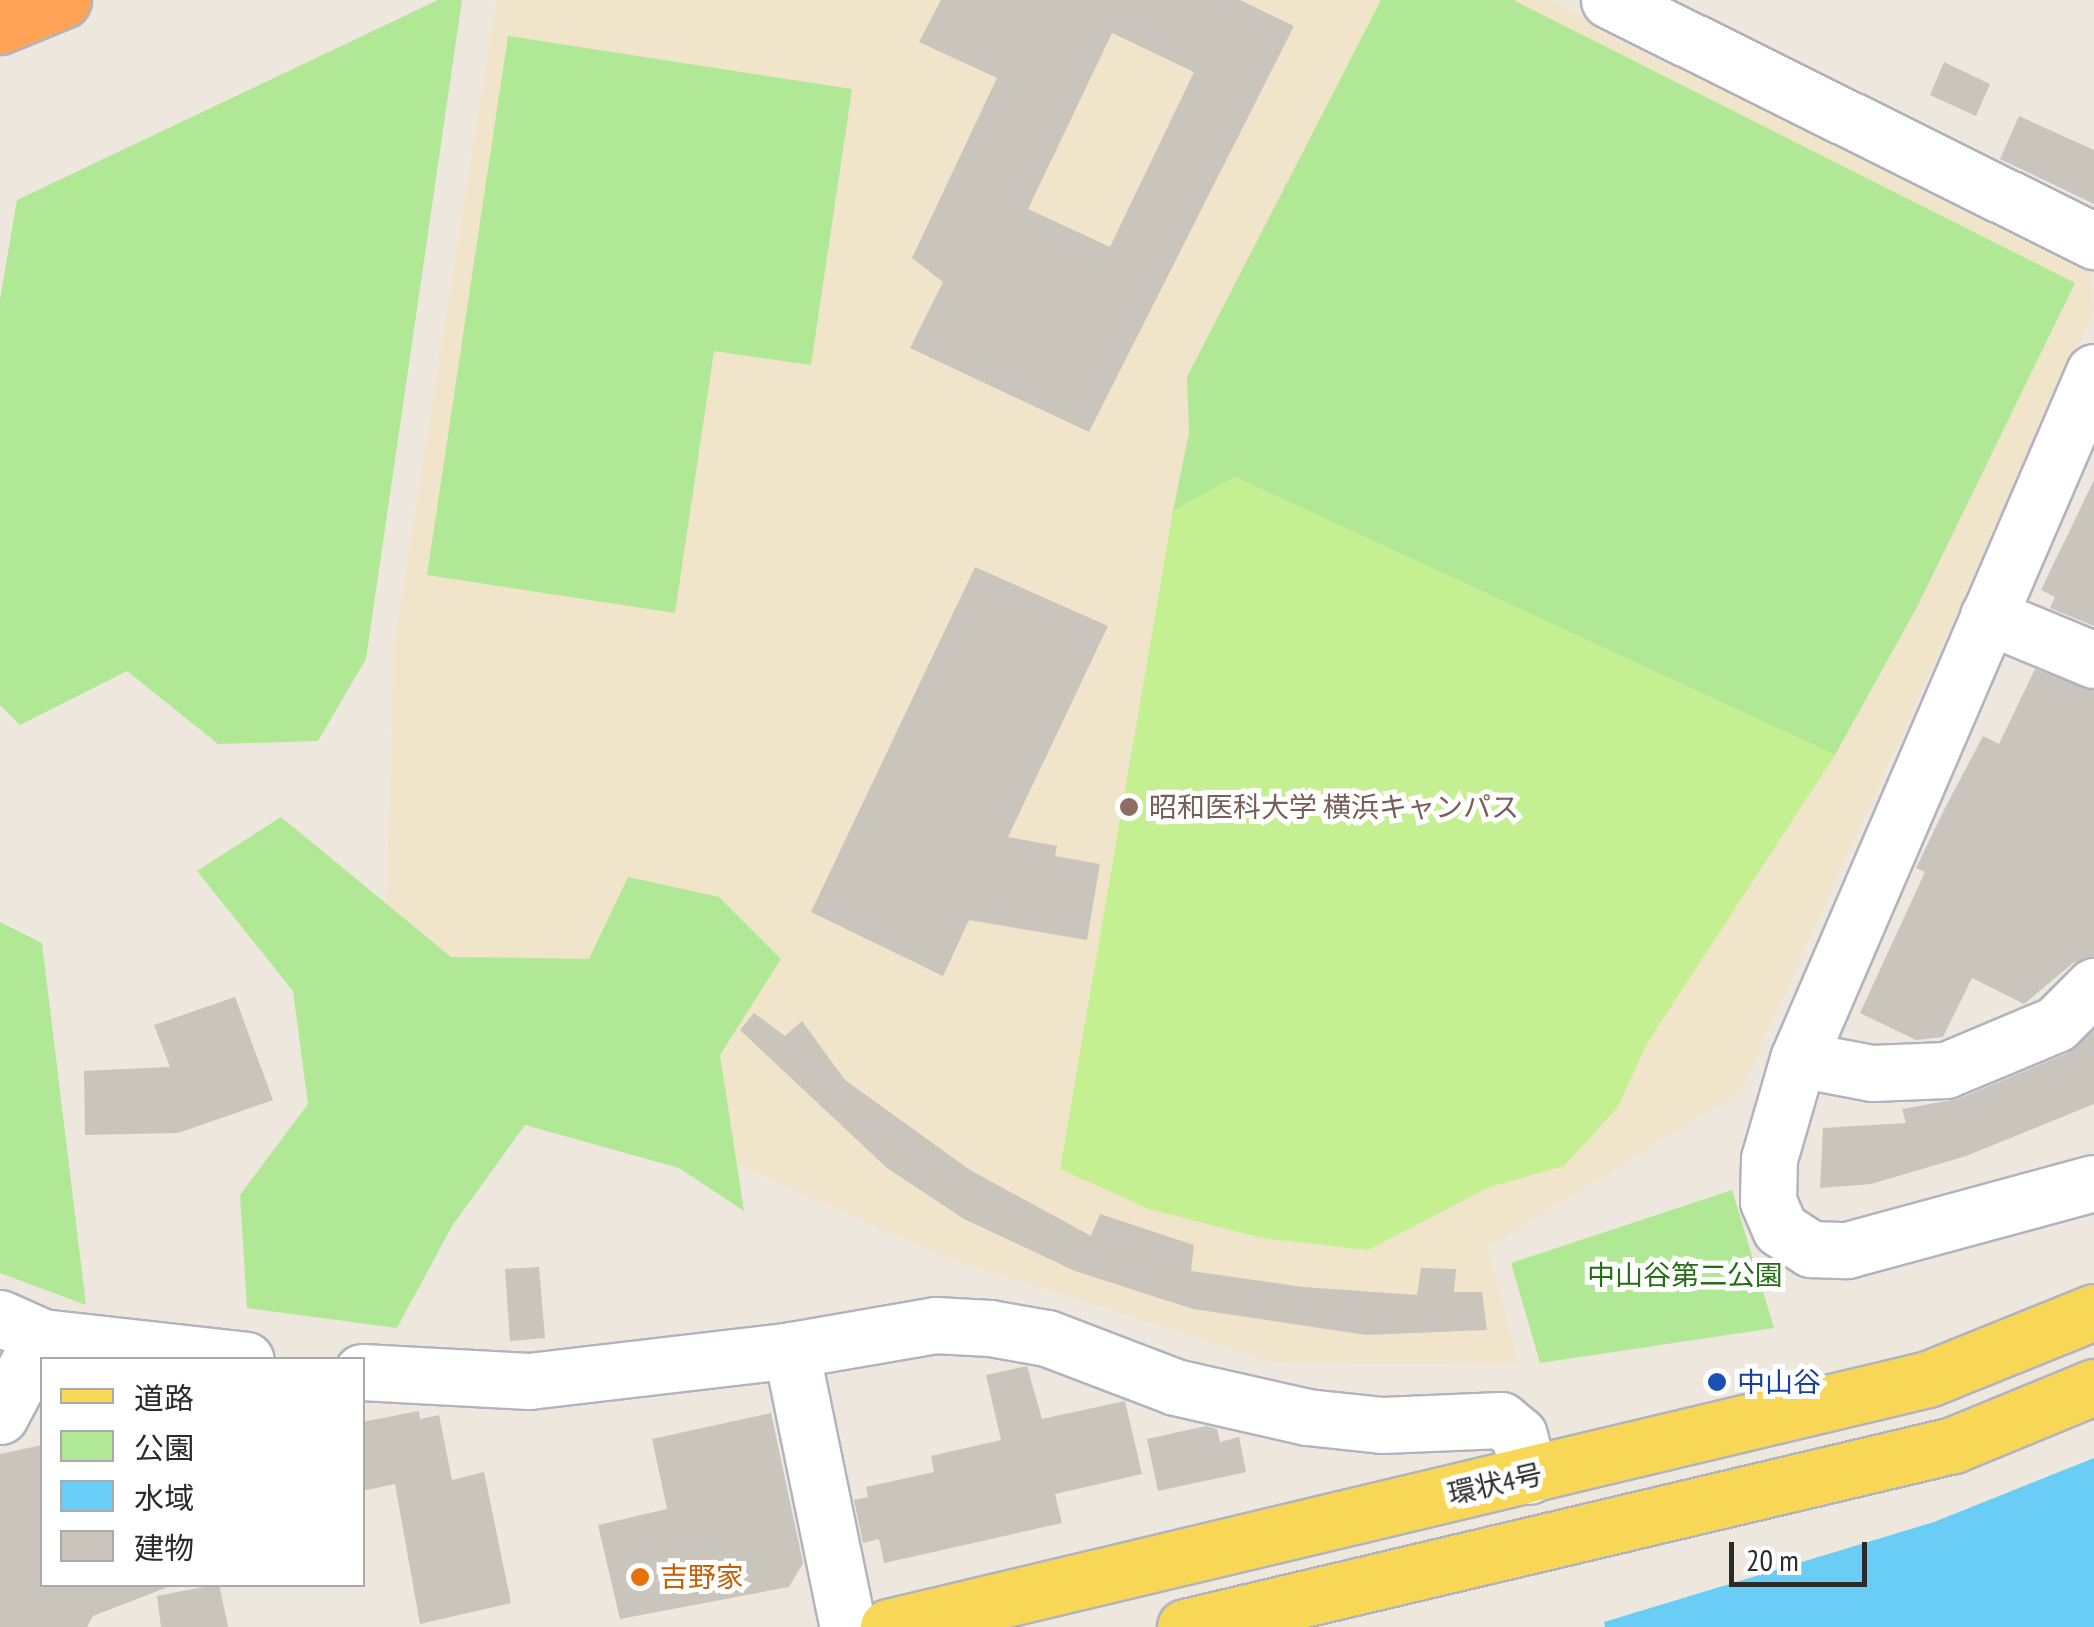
<!DOCTYPE html>
<html>
<head>
<meta charset="utf-8">
<style>
  body { margin:0 }
  #map { position:relative; width:2094px; height:1627px; overflow:hidden; background:#eee7dd; font-family:"PT Sans Narrow","Noto Sans JP",sans-serif }
  div>[style] { position:absolute }
  .education>* { inset:0; background:#f0e5cb }
  .green>* { inset:0; background:#b0e896 }
  .pitch>* { inset:0; background:#c5f091 }
  .water>* { inset:0; background:#69cdf6 }
  .building>* { inset:0; background:#c9c4bc }
  .roads { filter:drop-shadow(2px 0 #b1b3c0) drop-shadow(-2px 0 #b1b3c0) drop-shadow(0 2px #b1b3c0) drop-shadow(0 -2px #b1b3c0) }
  .minor>* { height:55px; margin:-27.5px; padding:0 27.5px; transform-origin:27.5px; border-radius:27.5px; background:#fff }
  .tertiary>* { height:55px; margin:-27.5px; padding:0 27.5px; transform-origin:27.5px; border-radius:27.5px; background:#fff }
  .primary>* { height:55px; margin:-27.5px; padding:0 27.5px; transform-origin:27.5px; border-radius:27.5px; background:#f9d756 }
  .motorway>* { height:55px; margin:-27.5px; padding:0 27.5px; transform-origin:27.5px; border-radius:27.5px; background:#ffa457 }
  .dots>* { width:28px; height:28px; translate:-50% -50%; box-sizing:border-box; border:5px solid #fff; border-radius:50% }
  span { translate:-50% -50%; white-space:nowrap; text-align:center; line-height:1.15; -webkit-text-stroke:10px #fff; paint-order:stroke }
  .education-label { font-size:28px; color:#785e54 }
  .left { translate:0 -50%; text-align:left }
  .park-label { font-size:28px; color:#266e16 }
  .transit-label { font-size:28px; color:#164399 }
  .street-label { font-size:28px; color:#2b2b2b }
  .food-label { font-size:28px; color:#c56008 }
  .legend { position:absolute; left:40px; top:1357px; width:325px; height:230px; box-sizing:border-box; background:#fff; border:2px solid #aaa; margin:0; padding:12px 18px; list-style:none; font-size:30px; color:#2b2b2b }
  .legend li { display:flex; align-items:center; gap:20px; height:50px }
  .legend b { width:50px; border:2px solid #aaa }
  .scale { position:absolute; left:1729px; top:1542px; width:138px; height:45px; box-sizing:border-box; border:5px solid #2b2b2b; border-top:0; padding-left:12px; font-size:30px; line-height:35px; white-space:nowrap; color:#2b2b2b; -webkit-text-stroke:8px #fff; paint-order:stroke }
</style>
</head>
<body>
<div id="map">
  <div class="education">
    <div style="clip-path:polygon(496px 0,1551px 0,2089px 268px,2094px 310px,1740px 1092px,1488px 1247px,1519px 1365px,1275px 1363px,942px 1256px,645px 1123px,384px 972px,394px 642px)"></div>
  </div>
  <div class="green">
    <div style="clip-path:polygon(438px 0,462px 0,366px 659px,318px 741px,218px 744px,127px 671px,20px 725px,0 705px,0 299px,17px 200px)"></div>
    <div style="clip-path:polygon(1381px 0,1513px 0,2075px 283px,1917px 607px,1835px 755px,1235px 477px,1173px 511px,1189px 433px,1187px 377px)"></div>
    <div style="clip-path:polygon(508px 36px,852px 89px,811px 365px,714px 351px,675px 613px,427px 575px)"></div>
    <div style="clip-path:polygon(281px 817px,451px 957px,589px 959px,628px 877px,719px 897px,781px 959px,720px 1055px,744px 1211px,679px 1168px,525px 1125px,452px 1226px,397px 1328px,247px 1308px,240px 1195px,308px 1104px,293px 991px,197px 871px)"></div>
    <div style="clip-path:polygon(0 922px,42px 943px,86px 1305px,0 1273px)"></div>
    <div style="clip-path:polygon(1732px 1190px,1774px 1328px,1540px 1363px,1511px 1263px)"></div>
  </div>
  <div class="pitch">
    <div style="clip-path:polygon(1235px 477px,1835px 755px,1646px 1045px,1618px 1107px,1564px 1166px,1490px 1187px,1368px 1250px,1262px 1238px,1149px 1209px,1060px 1169px,1173px 511px)"></div>
  </div>
  <div class="water">
    <div style="clip-path:polygon(2094px 1458px,2094px 1627px,1605px 1627px,1604px 1622px,1934px 1522px)"></div>
  </div>
  <div class="building">
    <div style="clip-path:polygon(evenodd,941px 0,1240px 0,1294px 26px,1089px 432px,910px 348px,943px 282px,912px 258px,997px 78px,919px 42px,941px 0,1112px 33px,1194px 72px,1110px 247px,1028px 209px,1112px 33px)"></div>
    <div style="clip-path:polygon(1944px 62px,1990px 84px,1976px 116px,1930px 95px)"></div>
    <div style="clip-path:polygon(2019px 116px,2094px 150px,2094px 204px,2000px 159px)"></div>
    <div style="clip-path:polygon(2094px 480px,2094px 626px,2050px 608px,2055px 597px,2041px 590px)"></div>
    <div style="clip-path:polygon(975px 567px,1108px 626px,1008px 837px,1057px 846px,1055px 856px,1100px 864px,1087px 940px,969px 920px,943px 976px,811px 912px)"></div>
    <div style="clip-path:polygon(2035px 669px,2094px 691px,2094px 956px,2073px 963px,2024px 1004px,1972px 978px,1943px 1037px,1916px 1040px,1860px 1013px,1925px 872px,1916px 868px,1944px 810px,1983px 736px,1999px 744px)"></div>
    <div style="clip-path:polygon(235px 997px,273px 1100px,178px 1133px,85px 1135px,84px 1071px,170px 1067px,154px 1025px)"></div>
    <div style="clip-path:polygon(754px 1013px,785px 1036px,802px 1021px,845px 1080px,970px 1170px,1091px 1236px,1100px 1214px,1194px 1245px,1191px 1271px,1303px 1287px,1417px 1295px,1421px 1268px,1456px 1269px,1454px 1292px,1482px 1292px,1487px 1330px,1366px 1335px,1193px 1309px,1075px 1271px,964px 1219px,887px 1168px,740px 1030px)"></div>
    <div style="clip-path:polygon(2094px 1030px,2094px 1104px,1966px 1156px,1871px 1184px,1820px 1188px,1823px 1128px,1906px 1123px,1902px 1109px,1958px 1099px,2068px 1053px)"></div>
    <div style="clip-path:polygon(539px 1267px,545px 1338px,510px 1341px,505px 1269px)"></div>
    <div style="clip-path:polygon(1027px 1366px,1042px 1419px,1125px 1401px,1142px 1474px,1055px 1494px,1062px 1523px,884px 1563px,879px 1539px,863px 1543px,854px 1500px,868px 1497px,866px 1487px,934px 1472px,931px 1456px,1001px 1440px,986px 1375px)"></div>
    <div style="clip-path:polygon(419px 1411px,420px 1419px,439px 1415px,452px 1480px,484px 1472px,511px 1603px,420px 1624px,395px 1484px,362px 1491px,362px 1422px)"></div>
    <div style="clip-path:polygon(771px 1413px,803px 1563px,789px 1587px,620px 1619px,598px 1525px,667px 1509px,652px 1439px)"></div>
    <div style="clip-path:polygon(1206px 1426px,1217px 1429px,1220px 1442px,1239px 1437px,1246px 1472px,1158px 1491px,1147px 1439px)"></div>
    <div style="clip-path:polygon(42px 1445px,42px 1584px,168px 1587px,93px 1616px,87px 1627px,0 1627px,0 1454px)"></div>
    <div style="clip-path:polygon(219px 1584px,228px 1627px,161px 1627px,157px 1596px)"></div>
  </div>
  <div class="roads">
    <div class="minor">
      <div style="left:1609px;top:0;width:542px;rotate:26.42deg"></div>
      <div style="left:1988px;top:616px;width:115px;rotate:22.5deg"></div>
      <div style="left:1798px;top:1059px;width:75px;rotate:10.7deg"></div>
      <div style="left:1872px;top:1073px;width:74px;rotate:-2.3deg"></div>
      <div style="left:1946px;top:1070px;width:119px;rotate:-22.7deg"></div>
      <div style="left:2056px;top:1024px;width:54px;rotate:-45deg"></div>
      <div style="left:0;top:1318px;width:46px;rotate:24.3deg"></div>
      <div style="left:42px;top:1337px;width:205px;rotate:6.4deg"></div>
      <div style="left:791px;top:1350px;width:283px;rotate:78.4deg"></div>
      <div style="left:362px;top:1372px;width:167px;rotate:3.1deg"></div>
      <div style="left:529px;top:1381px;width:264px;rotate:-6.7deg"></div>
      <div style="left:791px;top:1350px;width:146px;rotate:-9.8deg"></div>
      <div style="left:935px;top:1325px;width:55px;rotate:3.1deg"></div>
      <div style="left:990px;top:1328px;width:58px;rotate:10deg"></div>
      <div style="left:1047px;top:1338px;width:137px;rotate:20.9deg"></div>
      <div style="left:1175px;top:1387px;width:135px;rotate:12.8deg"></div>
      <div style="left:1307px;top:1417px;width:75px;rotate:6.1deg"></div>
      <div style="left:1382px;top:1425px;width:119px;rotate:-2.4deg"></div>
      <div style="left:1501px;top:1420px;width:23px;rotate:40deg"></div>
      <div style="left:1519px;top:1435px;width:42px;rotate:76.3deg"></div>
      <div style="left:0;top:1416px;width:89px;rotate:-62deg"></div>
    </div>
    <div class="tertiary">
      <div style="left:2094px;top:372px;width:748px;rotate:113.31deg"></div>
      <div style="left:1798px;top:1059px;width:104px;rotate:106.2deg"></div>
      <div style="left:1769px;top:1159px;width:42px;rotate:91.4deg"></div>
      <div style="left:1768px;top:1201px;width:30px;rotate:67deg"></div>
      <div style="left:1780px;top:1229px;width:37px;rotate:33deg"></div>
      <div style="left:1811px;top:1249px;width:36px;rotate:2deg"></div>
      <div style="left:1847px;top:1250px;width:256px;rotate:-15.2deg"></div>
    </div>
    <div class="primary">
      <div style="left:888px;top:1627px;width:1069px;rotate:-13.41deg"></div>
      <div style="left:1928px;top:1379px;width:179px;rotate:-22deg"></div>
      <div style="left:1185px;top:1627px;width:789px;rotate:-13.33deg"></div>
      <div style="left:1953px;top:1445px;width:152px;rotate:-22.4deg"></div>
    </div>
    <div class="motorway">
      <div style="left:0;top:26px;width:68px;rotate:-22.4deg"></div>
    </div>
  </div>
  <div class="dots">
    <div style="left:1129px;top:807px;background:#8d6e63"></div>
    <div style="left:1717px;top:1382px;background:#1a4fb4"></div>
    <div style="left:640px;top:1577px;background:#e8710a"></div>
  </div>
  <div class="education-label">
    <span class="left" style="left:1149px;top:807px">昭和医科大学 横浜キャンパス</span>
  </div>
  <div class="park-label">
    <span style="left:1685px;top:1275px">中山谷第二公園</span>
  </div>
  <div class="transit-label">
    <span class="left" style="left:1737px;top:1382px">中山谷</span>
  </div>
  <div class="street-label">
    <span style="left:1495px;top:1484px;rotate:-13deg">環状4号</span>
  </div>
  <div class="food-label">
    <span class="left" style="left:660px;top:1577px">吉野家</span>
  </div>
  <ul class="legend">
  <li><b style="height:12px;background:#f9d756"></b>道路</li>
  <li><b style="height:28px;background:#b0e896"></b>公園</li>
  <li><b style="height:28px;background:#69cdf6"></b>水域</li>
  <li><b style="height:28px;background:#c9c4bc"></b>建物</li>
  </ul>
  <div class="scale">20 m</div>
</div>
</body>
</html>
